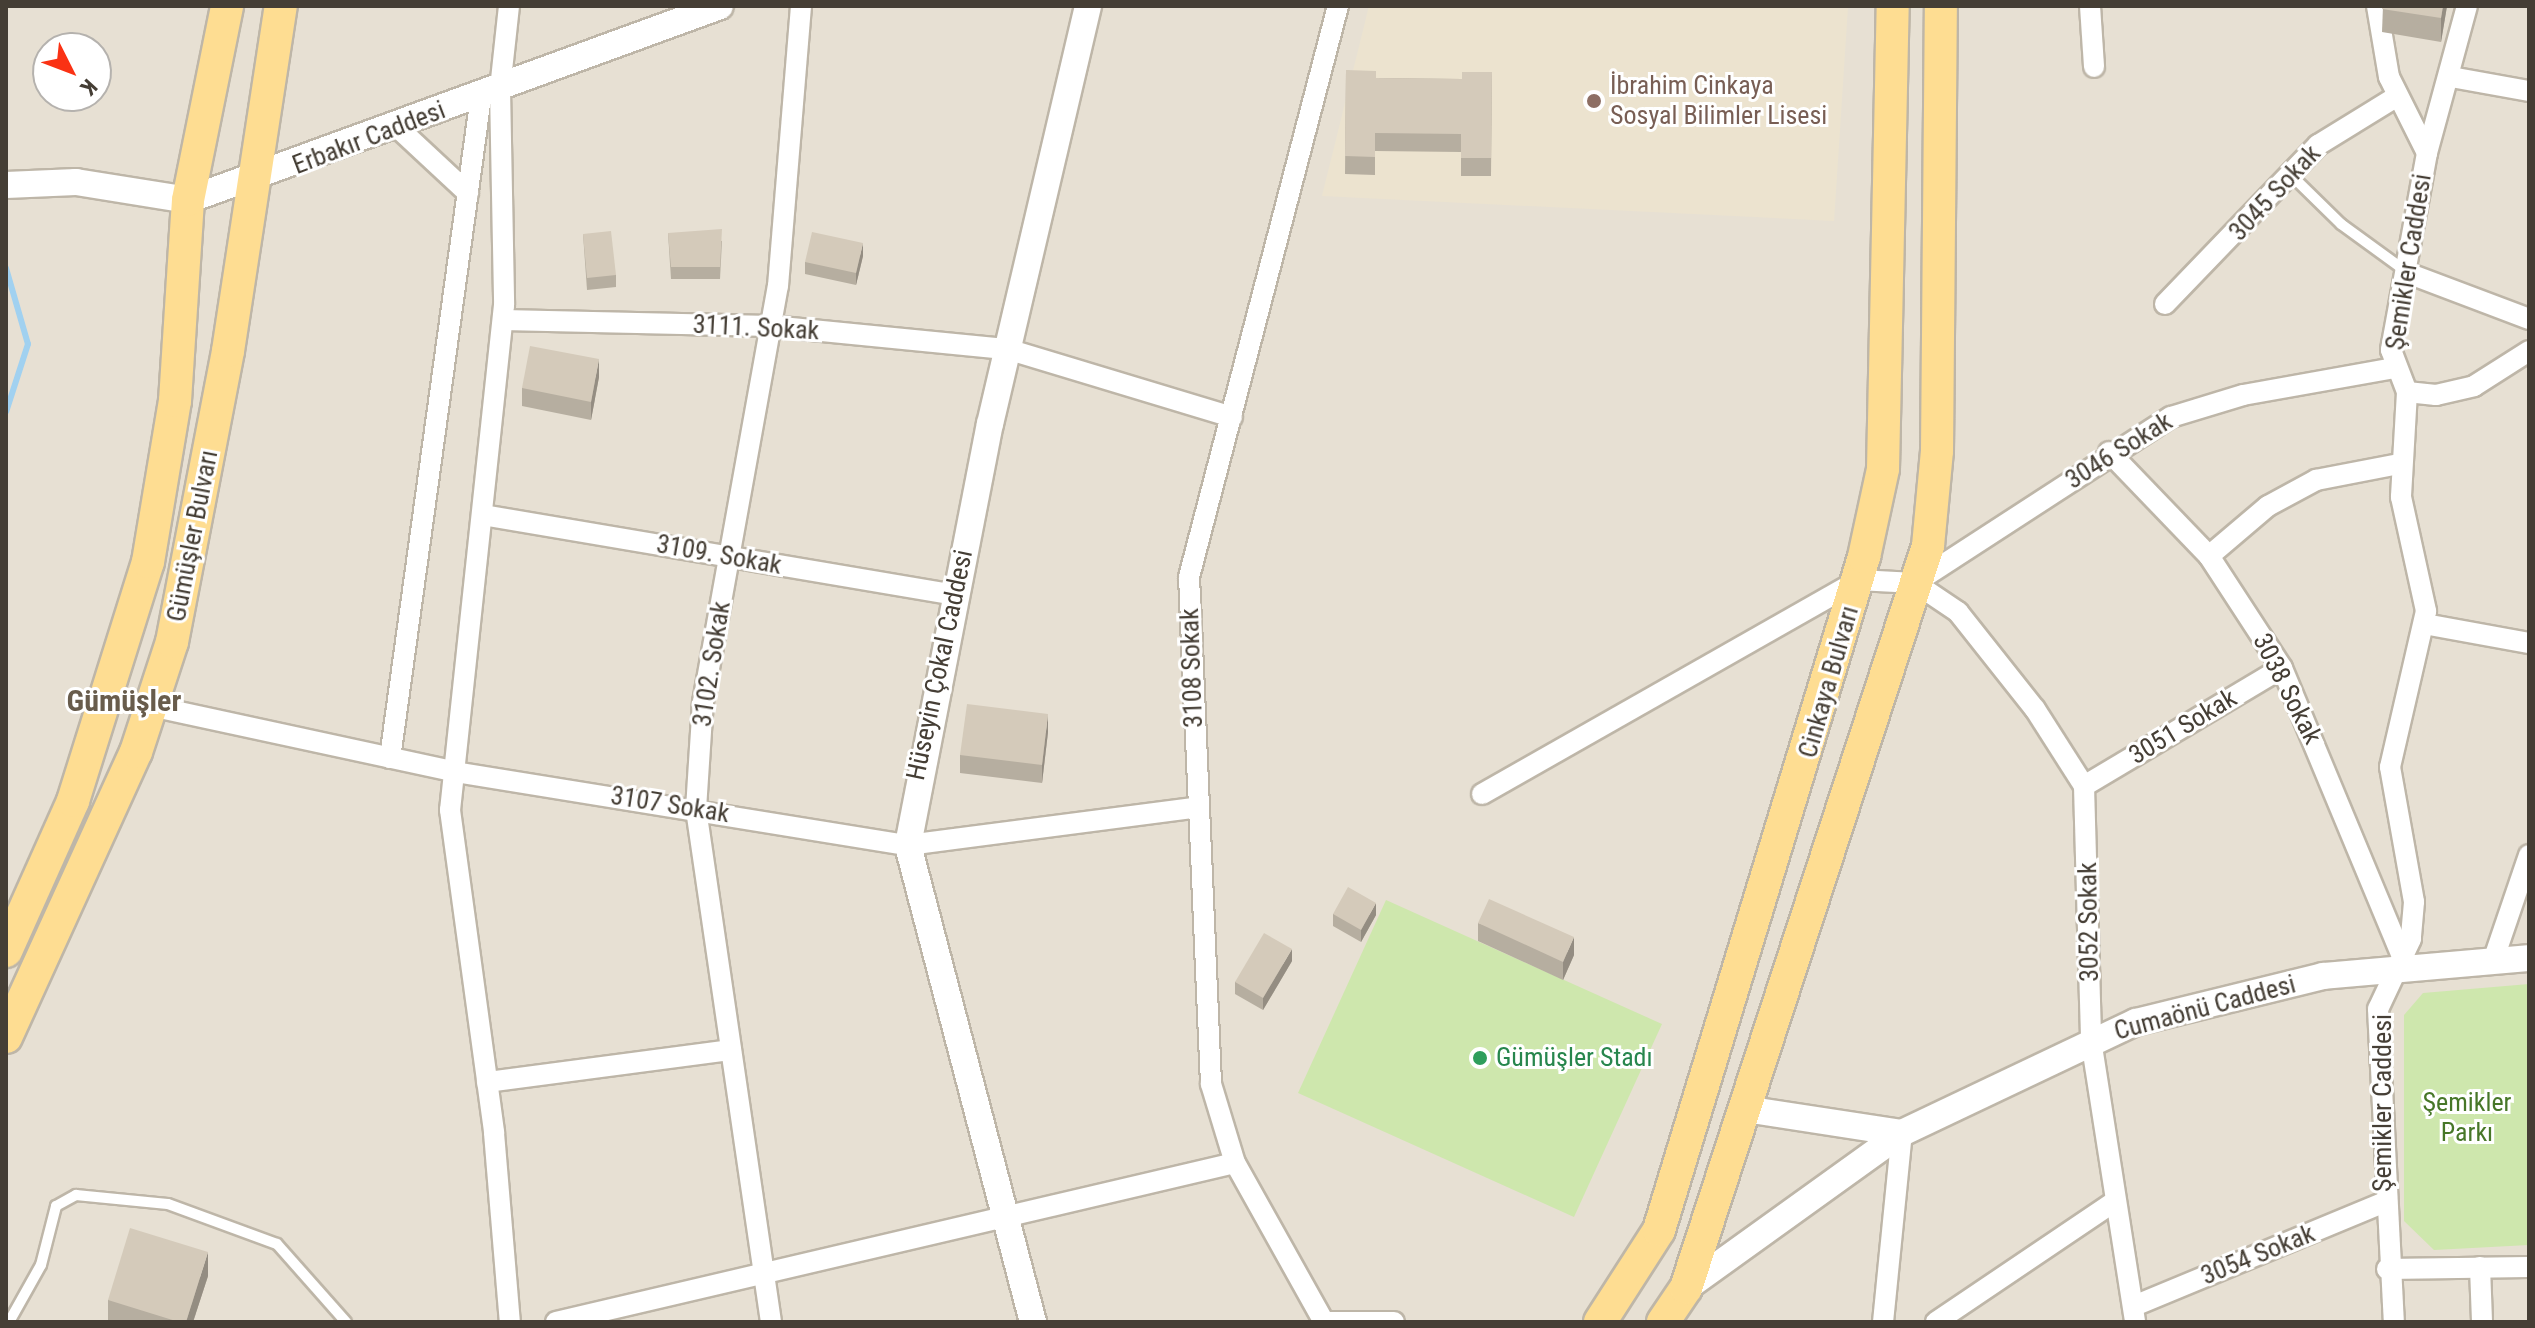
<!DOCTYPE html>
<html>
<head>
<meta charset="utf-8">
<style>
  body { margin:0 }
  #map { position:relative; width:2535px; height:1328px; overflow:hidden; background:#f3eee5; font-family:"Roboto Condensed",sans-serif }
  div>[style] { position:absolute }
  .residential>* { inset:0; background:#e7e0d3 }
  .education>* { inset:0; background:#ece3cf }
  .green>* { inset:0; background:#cee7ad }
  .stream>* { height:6px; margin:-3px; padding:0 3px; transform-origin:3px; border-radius:3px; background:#a1d1f0 }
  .roads { filter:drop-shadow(2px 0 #beb6a8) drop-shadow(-2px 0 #beb6a8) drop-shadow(0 2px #beb6a8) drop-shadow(0 -2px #beb6a8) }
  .service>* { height:10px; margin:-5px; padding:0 5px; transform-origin:5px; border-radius:5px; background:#fff }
  .minor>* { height:20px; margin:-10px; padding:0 10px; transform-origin:10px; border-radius:10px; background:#fff }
  .tertiary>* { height:26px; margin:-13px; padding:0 13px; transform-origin:13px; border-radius:13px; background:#fff }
  .primary>* { height:32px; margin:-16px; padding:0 16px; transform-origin:16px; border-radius:16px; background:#fedd92 }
  .wall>* { inset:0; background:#b6aea0 }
  .shaded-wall>* { inset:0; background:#948d82 }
  .building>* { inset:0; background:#d4caba }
  .dots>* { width:22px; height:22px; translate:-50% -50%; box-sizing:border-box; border:4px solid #fff; border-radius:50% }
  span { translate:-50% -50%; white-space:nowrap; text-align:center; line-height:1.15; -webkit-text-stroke:6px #fff; paint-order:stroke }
  .education-label { font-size:26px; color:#785e54 }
  .left { translate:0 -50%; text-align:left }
  .street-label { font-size:26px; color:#453e35 }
  .leisure-label { font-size:26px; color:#27864d }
  .park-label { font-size:26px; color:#477728 }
  .quarter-label { font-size:30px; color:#685c4c; font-weight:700 }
  .frame { position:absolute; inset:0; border:8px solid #453e35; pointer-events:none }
  .north { position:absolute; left:32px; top:32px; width:80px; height:80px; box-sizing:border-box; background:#fff; border:2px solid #b5b2ae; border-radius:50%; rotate:132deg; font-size:22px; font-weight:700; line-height:32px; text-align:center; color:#453e35 }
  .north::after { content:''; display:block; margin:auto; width:28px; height:36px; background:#fa3214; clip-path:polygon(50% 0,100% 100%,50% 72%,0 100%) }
</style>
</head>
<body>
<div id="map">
  <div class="residential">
    <div style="clip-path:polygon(evenodd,6px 6px,2529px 6px,2529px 1322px,6px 1322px,6px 6px,48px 48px,96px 48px,96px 96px,48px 96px,48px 48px)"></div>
  </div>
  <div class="education">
    <div style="clip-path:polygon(1369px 6px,1848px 6px,1834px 221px,1322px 196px)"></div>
  </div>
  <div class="green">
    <div style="clip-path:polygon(1386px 900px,1662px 1024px,1574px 1217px,1298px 1093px)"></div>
    <div style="clip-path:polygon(2529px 984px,2529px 1245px,2434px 1250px,2404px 1221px,2404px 1015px,2423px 993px)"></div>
  </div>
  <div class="stream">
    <div style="left:6px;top:268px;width:79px;rotate:73.9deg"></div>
    <div style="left:28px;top:344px;width:71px;rotate:107.9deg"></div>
  </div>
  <div class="roads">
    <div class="service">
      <div style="left:2292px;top:176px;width:69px;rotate:44.4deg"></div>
      <div style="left:2341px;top:224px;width:82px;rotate:36deg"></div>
      <div style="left:9px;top:1322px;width:65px;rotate:-60.7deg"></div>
      <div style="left:41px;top:1265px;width:61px;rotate:-75.7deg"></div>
      <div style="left:56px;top:1206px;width:23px;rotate:-29deg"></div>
      <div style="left:76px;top:1195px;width:92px;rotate:5.6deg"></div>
      <div style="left:168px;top:1204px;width:116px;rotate:20.2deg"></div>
      <div style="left:277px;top:1244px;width:104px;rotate:48.5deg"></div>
    </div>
    <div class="minor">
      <div style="left:509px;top:6px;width:83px;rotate:96.2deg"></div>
      <div style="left:500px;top:89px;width:216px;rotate:88.9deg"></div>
      <div style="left:504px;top:305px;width:508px;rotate:96.1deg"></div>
      <div style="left:450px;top:810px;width:326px;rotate:82.2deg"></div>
      <div style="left:494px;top:1133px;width:190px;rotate:85.2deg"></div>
      <div style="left:2090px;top:6px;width:61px;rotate:86.2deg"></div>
      <div style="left:2377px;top:6px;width:72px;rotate:80.4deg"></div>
      <div style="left:2389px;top:77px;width:85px;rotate:63.4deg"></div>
      <div style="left:2427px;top:153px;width:200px;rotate:100.4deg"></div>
      <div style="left:2391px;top:350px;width:45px;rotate:69.1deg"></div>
      <div style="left:2407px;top:392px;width:105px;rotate:93.3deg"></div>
      <div style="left:2401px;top:497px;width:117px;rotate:77.6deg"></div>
      <div style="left:2426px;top:611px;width:160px;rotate:103deg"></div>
      <div style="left:2390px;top:767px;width:137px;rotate:79.9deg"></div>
      <div style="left:2414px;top:902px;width:37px;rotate:95deg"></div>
      <div style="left:2411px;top:939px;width:77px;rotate:115.2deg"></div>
      <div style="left:2378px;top:1009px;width:313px;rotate:87.1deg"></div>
      <div style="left:2451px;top:77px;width:79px;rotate:10.2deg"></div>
      <div style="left:397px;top:127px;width:97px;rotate:42.9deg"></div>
      <div style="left:2427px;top:153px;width:152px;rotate:-74.8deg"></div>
      <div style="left:2410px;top:274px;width:127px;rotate:20.7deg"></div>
      <div style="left:2165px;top:304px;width:221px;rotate:-46.1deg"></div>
      <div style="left:2318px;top:145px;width:92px;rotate:-31.6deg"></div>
      <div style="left:503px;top:320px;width:268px;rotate:1.3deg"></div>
      <div style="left:771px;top:326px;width:237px;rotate:5.6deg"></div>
      <div style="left:1007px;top:349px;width:235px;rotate:16.8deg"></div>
      <div style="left:2407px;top:392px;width:29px;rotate:6deg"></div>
      <div style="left:2436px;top:395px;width:39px;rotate:-13deg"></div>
      <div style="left:2474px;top:386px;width:65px;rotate:-32.5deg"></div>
      <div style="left:2109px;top:452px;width:144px;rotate:46.1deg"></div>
      <div style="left:2209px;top:556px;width:134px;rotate:56.9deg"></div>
      <div style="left:2282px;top:668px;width:321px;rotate:67.4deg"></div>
      <div style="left:483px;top:515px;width:479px;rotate:9.6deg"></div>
      <div style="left:2209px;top:556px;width:77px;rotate:-40.3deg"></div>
      <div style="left:2268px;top:506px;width:55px;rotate:-28.4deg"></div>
      <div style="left:2316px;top:480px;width:85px;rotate:-10.9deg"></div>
      <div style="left:1915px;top:583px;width:52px;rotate:34deg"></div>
      <div style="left:1958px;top:612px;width:124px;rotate:51.6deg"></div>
      <div style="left:2035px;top:709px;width:91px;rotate:57.5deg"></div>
      <div style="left:2084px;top:786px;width:254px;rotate:88.4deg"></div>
      <div style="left:2091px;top:1040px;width:285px;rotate:81.1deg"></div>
      <div style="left:1915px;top:583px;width:305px;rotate:-33deg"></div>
      <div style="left:2171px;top:417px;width:75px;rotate:-17deg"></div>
      <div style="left:2243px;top:395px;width:153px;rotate:-10.1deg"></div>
      <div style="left:2424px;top:624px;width:107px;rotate:10.3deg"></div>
      <div style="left:151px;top:706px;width:311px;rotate:12.2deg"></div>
      <div style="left:455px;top:772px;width:459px;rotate:9.2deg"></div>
      <div style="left:908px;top:845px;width:288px;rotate:-7.4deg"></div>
      <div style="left:390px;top:758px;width:668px;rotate:-82.17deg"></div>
      <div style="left:2084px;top:786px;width:230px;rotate:-30.8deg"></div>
      <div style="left:1482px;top:794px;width:433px;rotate:-29.6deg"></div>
      <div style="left:1858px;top:580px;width:57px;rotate:3deg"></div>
      <div style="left:2493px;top:961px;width:112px;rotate:-71.2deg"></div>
      <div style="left:487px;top:1082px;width:246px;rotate:-7.5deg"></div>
      <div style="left:2480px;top:1267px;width:55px;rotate:87.9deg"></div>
      <div style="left:2387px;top:1269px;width:142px;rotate:-0.8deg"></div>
      <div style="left:2134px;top:1306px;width:269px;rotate:-22.5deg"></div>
      <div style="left:556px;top:1322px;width:697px;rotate:-13.18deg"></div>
      <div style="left:771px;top:1322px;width:518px;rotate:-98.32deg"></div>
      <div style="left:696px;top:809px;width:107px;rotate:-86.3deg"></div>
      <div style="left:703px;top:702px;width:423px;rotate:-79.8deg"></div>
      <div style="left:778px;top:286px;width:281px;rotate:-85.3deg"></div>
      <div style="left:1324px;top:1322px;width:182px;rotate:-119.2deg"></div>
      <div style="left:1235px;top:1163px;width:83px;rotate:-106.9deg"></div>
      <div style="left:1211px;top:1084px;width:507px;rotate:-92.48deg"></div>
      <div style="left:1189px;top:577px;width:590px;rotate:-75.38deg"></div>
      <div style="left:1324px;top:1322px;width:70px"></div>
      <div style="left:1883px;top:1322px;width:190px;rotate:-84.3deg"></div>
      <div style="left:1936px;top:1322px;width:215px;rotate:-34deg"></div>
    </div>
    <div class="tertiary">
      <div style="left:6px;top:185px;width:70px;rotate:-2.5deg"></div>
      <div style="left:76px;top:182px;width:113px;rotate:9.1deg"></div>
      <div style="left:188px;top:200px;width:566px;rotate:-20.03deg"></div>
      <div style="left:1745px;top:1109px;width:159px;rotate:8.7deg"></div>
      <div style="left:1686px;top:1288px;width:266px;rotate:-35.7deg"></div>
      <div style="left:1902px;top:1133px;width:259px;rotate:-25.4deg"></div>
      <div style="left:2136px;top:1022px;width:193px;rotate:-13.8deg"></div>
      <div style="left:2323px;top:976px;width:207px;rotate:-5deg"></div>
      <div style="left:1033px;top:1322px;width:493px;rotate:-104.7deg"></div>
      <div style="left:908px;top:845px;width:429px;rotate:-79deg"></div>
      <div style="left:990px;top:424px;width:429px;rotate:-76.8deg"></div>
    </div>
    <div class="primary">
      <div style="left:6px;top:951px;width:164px;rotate:-65.9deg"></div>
      <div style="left:73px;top:801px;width:250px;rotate:-72.6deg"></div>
      <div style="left:148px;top:562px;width:163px;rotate:-80.5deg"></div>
      <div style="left:175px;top:401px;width:201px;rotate:-86.3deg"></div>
      <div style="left:188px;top:200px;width:198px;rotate:-78.6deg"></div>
      <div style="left:6px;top:1037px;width:313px;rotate:-65.5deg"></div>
      <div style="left:136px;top:752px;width:116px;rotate:-71.9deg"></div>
      <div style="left:172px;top:642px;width:296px;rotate:-79.1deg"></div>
      <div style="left:228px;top:351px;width:349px;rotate:-81.3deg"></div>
      <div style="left:1600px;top:1322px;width:109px;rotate:-57.3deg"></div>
      <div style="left:1659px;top:1230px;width:704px;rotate:-73.06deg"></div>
      <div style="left:1864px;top:557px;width:90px;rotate:-77.8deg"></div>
      <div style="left:1883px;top:469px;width:463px;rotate:-88.8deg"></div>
      <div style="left:1663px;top:1322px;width:41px;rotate:-55.9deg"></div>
      <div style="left:1686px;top:1288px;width:780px;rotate:-71.94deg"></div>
      <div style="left:1928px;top:546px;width:95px;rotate:-84.6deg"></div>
      <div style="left:1937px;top:451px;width:445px;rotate:-89.5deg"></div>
    </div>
  </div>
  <div class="wall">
    <div style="clip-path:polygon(2383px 6px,2447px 6px,2441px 42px,2382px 32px)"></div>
    <div style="clip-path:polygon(1346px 70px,1376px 78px,1462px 79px,1492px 72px,1491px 176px,1461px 176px,1461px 152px,1375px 151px,1375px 175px,1345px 174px)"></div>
    <div style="clip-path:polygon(668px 233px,722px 241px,720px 279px,671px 279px)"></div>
    <div style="clip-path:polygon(583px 234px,616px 275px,616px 287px,587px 290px)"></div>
    <div style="clip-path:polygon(863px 256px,856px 285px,805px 274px,805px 262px)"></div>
    <div style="clip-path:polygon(599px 377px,591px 420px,522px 406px,522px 388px)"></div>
    <div style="clip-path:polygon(1048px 732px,1042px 783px,960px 773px,960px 755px)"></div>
    <div style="clip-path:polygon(1333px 914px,1376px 915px,1361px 942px,1333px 926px)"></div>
    <div style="clip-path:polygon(1478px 923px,1574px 955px,1563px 980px,1478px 941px)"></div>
    <div style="clip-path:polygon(1292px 961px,1263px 1010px,1235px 994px,1235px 982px)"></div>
    <div style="clip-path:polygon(208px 1276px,193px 1322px,108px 1322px,108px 1300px)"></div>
  </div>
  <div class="shaded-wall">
    <div style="clip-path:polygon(2443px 6px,2447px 6px,2441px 42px,2441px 18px)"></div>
    <div style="clip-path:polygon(863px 243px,863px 256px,856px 285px,856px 273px)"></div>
    <div style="clip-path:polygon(599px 359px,599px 377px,591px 420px,591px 402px)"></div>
    <div style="clip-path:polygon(1048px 714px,1048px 732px,1042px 783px,1042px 765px)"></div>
    <div style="clip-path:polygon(1376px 903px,1376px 915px,1361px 942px,1361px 930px)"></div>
    <div style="clip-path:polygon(1574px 937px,1574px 955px,1563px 980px,1563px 962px)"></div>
    <div style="clip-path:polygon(1292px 949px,1292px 961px,1263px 1010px,1263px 998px)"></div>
    <div style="clip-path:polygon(208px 1252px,208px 1276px,193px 1322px,186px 1322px)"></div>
  </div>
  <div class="building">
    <div style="clip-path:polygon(2383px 6px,2443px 6px,2441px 18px,2382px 9px)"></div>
    <div style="clip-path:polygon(1346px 70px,1376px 71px,1376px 78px,1462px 79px,1462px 72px,1492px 72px,1491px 158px,1461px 158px,1461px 134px,1375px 133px,1375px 157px,1345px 156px)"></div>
    <div style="clip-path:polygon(722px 229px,720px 267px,671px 267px,668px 233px)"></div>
    <div style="clip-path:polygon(611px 231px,616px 275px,587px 278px,583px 234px)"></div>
    <div style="clip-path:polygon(812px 232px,863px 243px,856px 273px,805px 262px)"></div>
    <div style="clip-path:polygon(530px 346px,599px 359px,591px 402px,522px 388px)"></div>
    <div style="clip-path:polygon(967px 704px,1048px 714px,1042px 765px,960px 755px)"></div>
    <div style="clip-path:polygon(1348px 887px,1376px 903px,1361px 930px,1333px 914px)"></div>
    <div style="clip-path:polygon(1489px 899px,1574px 937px,1563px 962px,1478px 923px)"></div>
    <div style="clip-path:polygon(1264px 933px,1292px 949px,1263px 998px,1235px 982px)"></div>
    <div style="clip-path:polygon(130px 1228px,208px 1252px,186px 1322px,179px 1322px,108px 1300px)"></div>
  </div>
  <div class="dots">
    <div style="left:1594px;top:101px;background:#8d6e63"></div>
    <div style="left:1480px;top:1058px;background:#2e9e5b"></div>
  </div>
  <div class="education-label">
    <span class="left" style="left:1610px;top:101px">İbrahim Cinkaya<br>Sosyal Bilimler Lisesi</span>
  </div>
  <div class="street-label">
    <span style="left:369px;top:138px;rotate:-21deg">Erbakır Caddesi</span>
    <span style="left:2275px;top:193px;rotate:-47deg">3045 Sokak</span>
    <span style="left:2409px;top:262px;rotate:-81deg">Şemikler Caddesi</span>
    <span style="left:756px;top:328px;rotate:3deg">3111. Sokak</span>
    <span style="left:2119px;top:451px;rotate:-32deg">3046 Sokak</span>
    <span style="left:193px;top:536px;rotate:-79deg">Gümüşler Bulvarı</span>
    <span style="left:719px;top:555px;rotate:10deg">3109. Sokak</span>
    <span style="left:712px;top:664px;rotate:-81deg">3102. Sokak</span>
    <span style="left:940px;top:665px;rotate:-78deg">Hüseyin Çokal Caddesi</span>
    <span style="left:1192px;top:668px;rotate:-92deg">3108 Sokak</span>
    <span style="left:1829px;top:682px;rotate:-74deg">Cinkaya Bulvarı</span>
    <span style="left:2287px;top:689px;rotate:63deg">3038 Sokak</span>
    <span style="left:2183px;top:727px;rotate:-31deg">3051 Sokak</span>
    <span style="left:670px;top:805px;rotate:9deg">3107 Sokak</span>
    <span style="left:2089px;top:922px;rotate:-91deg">3052 Sokak</span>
    <span style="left:2205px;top:1008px;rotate:-15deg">Cumaönü Caddesi</span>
    <span style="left:2383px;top:1103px;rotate:-90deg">Şemikler Caddesi</span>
    <span style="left:2258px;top:1255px;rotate:-22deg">3054 Sokak</span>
  </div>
  <div class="leisure-label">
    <span class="left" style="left:1496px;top:1058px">Gümüşler Stadı</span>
  </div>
  <div class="park-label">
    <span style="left:2467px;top:1118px">Şemikler<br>Parkı</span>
  </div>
  <div class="quarter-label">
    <span style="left:124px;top:701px">Gümüşler</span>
  </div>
  <div class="frame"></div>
  <div class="north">K</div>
</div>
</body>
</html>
